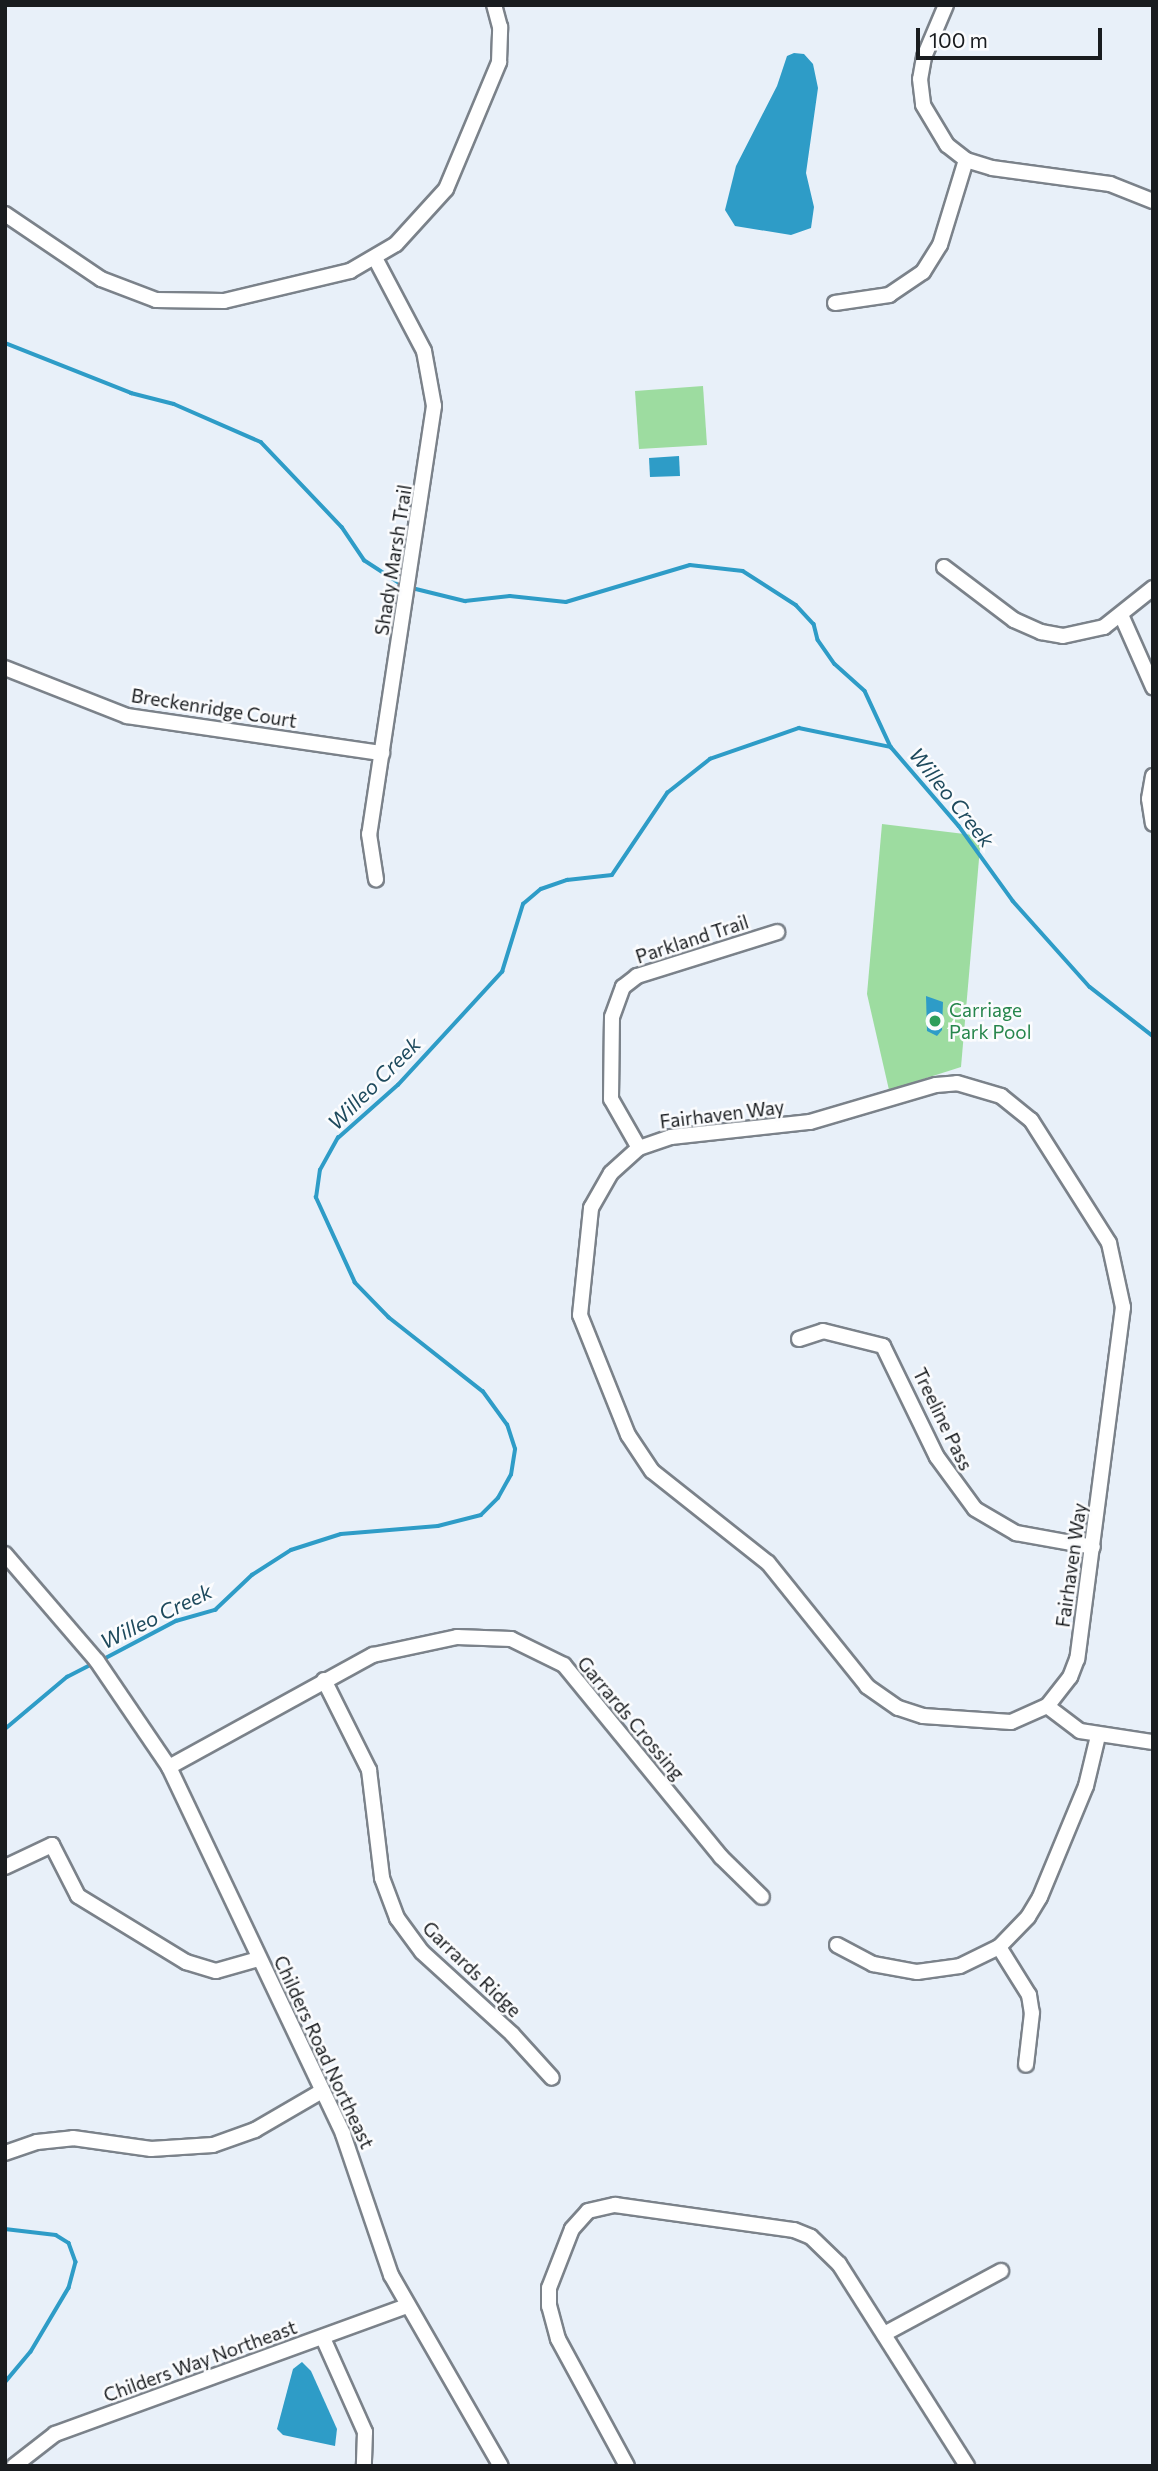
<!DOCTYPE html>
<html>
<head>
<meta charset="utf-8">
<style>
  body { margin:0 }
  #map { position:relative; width:1158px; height:2471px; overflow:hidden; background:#e8f0f9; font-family:Commissioner,sans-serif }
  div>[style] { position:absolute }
  .green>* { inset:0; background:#9ddca0 }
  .water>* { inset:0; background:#2e9cc7 }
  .stream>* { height:3.5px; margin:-1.75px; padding:0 1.75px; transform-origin:1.75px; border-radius:1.75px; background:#2e9cc7 }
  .roads { filter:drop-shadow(2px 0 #7b828a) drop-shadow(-2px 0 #7b828a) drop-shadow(0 2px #7b828a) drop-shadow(0 -2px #7b828a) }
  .minor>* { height:14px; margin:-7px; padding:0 7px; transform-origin:7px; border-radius:7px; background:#fff }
  .dots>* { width:19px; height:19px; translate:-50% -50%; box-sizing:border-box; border:4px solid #fbfcfe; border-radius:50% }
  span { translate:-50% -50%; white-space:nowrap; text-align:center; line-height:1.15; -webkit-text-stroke:5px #fbfcfe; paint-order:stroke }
  .street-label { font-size:19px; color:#191c1f }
  .leisure-label { font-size:19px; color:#27864d }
  .left { translate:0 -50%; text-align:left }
  .water-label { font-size:21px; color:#1e4a5d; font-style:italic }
  .frame { position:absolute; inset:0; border:7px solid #191c1f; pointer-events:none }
  .scale { position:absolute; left:916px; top:28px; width:186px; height:32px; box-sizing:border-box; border:4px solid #191c1f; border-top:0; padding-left:9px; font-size:21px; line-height:24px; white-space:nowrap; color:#191c1f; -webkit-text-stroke:5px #fbfcfe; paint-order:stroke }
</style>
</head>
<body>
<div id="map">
  <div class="green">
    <div style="clip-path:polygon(703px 386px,707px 445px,639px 449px,635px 391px)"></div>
    <div style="clip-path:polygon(882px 824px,981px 836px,961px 1067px,889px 1090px,867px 994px)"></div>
  </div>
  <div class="water">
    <div style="clip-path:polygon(794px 53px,804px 54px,813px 64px,818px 88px,806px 173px,814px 207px,811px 228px,791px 235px,735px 226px,725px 210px,736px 166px,777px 86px,787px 56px)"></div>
    <div style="clip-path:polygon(679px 456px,680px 476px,650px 477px,649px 458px)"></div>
    <div style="clip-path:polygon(926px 996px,943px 1002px,942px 1030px,937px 1036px,927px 1031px)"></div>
    <div style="clip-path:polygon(302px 2362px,311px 2371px,337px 2429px,335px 2446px,283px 2435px,277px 2429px,293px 2369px)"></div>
  </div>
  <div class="stream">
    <div style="left:5px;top:343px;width:136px;rotate:21.6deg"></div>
    <div style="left:131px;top:393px;width:44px;rotate:14.3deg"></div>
    <div style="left:174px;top:404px;width:95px;rotate:23.6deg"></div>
    <div style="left:261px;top:442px;width:117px;rotate:46.4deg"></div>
    <div style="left:342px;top:527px;width:40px;rotate:56deg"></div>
    <div style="left:364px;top:560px;width:48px;rotate:33deg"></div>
    <div style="left:412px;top:588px;width:55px;rotate:13.8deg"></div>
    <div style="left:465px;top:601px;width:45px;rotate:-6.3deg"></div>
    <div style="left:510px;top:596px;width:56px;rotate:6.1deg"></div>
    <div style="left:566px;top:602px;width:129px;rotate:-16.6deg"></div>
    <div style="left:690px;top:565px;width:53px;rotate:6.5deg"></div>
    <div style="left:743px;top:571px;width:63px;rotate:32.7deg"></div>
    <div style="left:796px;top:605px;width:26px;rotate:47deg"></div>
    <div style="left:814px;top:624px;width:16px;rotate:76deg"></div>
    <div style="left:818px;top:640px;width:29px;rotate:55deg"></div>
    <div style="left:835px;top:664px;width:40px;rotate:42deg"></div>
    <div style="left:865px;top:691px;width:62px;rotate:65.1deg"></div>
    <div style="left:100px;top:1661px;width:86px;rotate:-27.8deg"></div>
    <div style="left:176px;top:1621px;width:41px;rotate:-15.8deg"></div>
    <div style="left:215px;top:1610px;width:51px;rotate:-43.4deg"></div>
    <div style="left:252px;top:1575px;width:46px;rotate:-32.7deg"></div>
    <div style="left:291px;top:1550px;width:52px;rotate:-17.7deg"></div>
    <div style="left:341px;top:1534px;width:97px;rotate:-4.7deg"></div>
    <div style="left:438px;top:1526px;width:44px;rotate:-14.3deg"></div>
    <div style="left:481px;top:1515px;width:24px;rotate:-45deg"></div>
    <div style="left:498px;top:1498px;width:26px;rotate:-61deg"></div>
    <div style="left:511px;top:1475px;width:26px;rotate:-81deg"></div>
    <div style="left:515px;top:1449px;width:25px;rotate:-108deg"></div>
    <div style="left:507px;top:1425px;width:41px;rotate:-126deg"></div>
    <div style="left:483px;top:1392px;width:120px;rotate:-141.8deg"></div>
    <div style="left:389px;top:1318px;width:49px;rotate:-134.2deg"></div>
    <div style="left:355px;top:1283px;width:94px;rotate:-114.6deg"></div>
    <div style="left:316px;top:1198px;width:28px;rotate:-82deg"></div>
    <div style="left:320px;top:1170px;width:37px;rotate:-61deg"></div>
    <div style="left:338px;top:1138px;width:80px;rotate:-41.5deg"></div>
    <div style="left:398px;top:1085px;width:154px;rotate:-47.4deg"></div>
    <div style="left:502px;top:972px;width:71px;rotate:-72.8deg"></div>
    <div style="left:523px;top:904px;width:23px;rotate:-40deg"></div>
    <div style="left:541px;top:889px;width:28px;rotate:-19deg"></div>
    <div style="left:567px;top:880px;width:45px;rotate:-6.3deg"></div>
    <div style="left:612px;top:875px;width:99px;rotate:-56.1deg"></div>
    <div style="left:667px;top:793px;width:55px;rotate:-38.3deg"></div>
    <div style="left:710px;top:759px;width:94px;rotate:-19.2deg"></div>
    <div style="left:799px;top:728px;width:94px;rotate:11.7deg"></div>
    <div style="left:891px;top:747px;width:104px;rotate:49.3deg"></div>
    <div style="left:959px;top:826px;width:92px;rotate:54.2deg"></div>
    <div style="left:1013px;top:901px;width:115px;rotate:48.2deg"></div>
    <div style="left:1090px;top:987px;width:80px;rotate:37.9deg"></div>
    <div style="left:5px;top:1729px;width:81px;rotate:-40deg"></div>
    <div style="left:67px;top:1677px;width:29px;rotate:-27deg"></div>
    <div style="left:5px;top:2229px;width:51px;rotate:6.7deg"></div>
    <div style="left:56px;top:2235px;width:15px;rotate:32deg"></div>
    <div style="left:69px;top:2243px;width:20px;rotate:70deg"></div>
    <div style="left:76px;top:2262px;width:27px;rotate:105deg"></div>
    <div style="left:69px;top:2288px;width:74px;rotate:120.7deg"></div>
    <div style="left:31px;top:2352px;width:40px;rotate:130deg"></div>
  </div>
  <div class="roads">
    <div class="minor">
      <div style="left:946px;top:5px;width:56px;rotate:112.9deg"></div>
      <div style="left:924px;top:57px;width:22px;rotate:100deg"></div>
      <div style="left:920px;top:79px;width:26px;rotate:83deg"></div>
      <div style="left:923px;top:105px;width:47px;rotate:59deg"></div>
      <div style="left:947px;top:145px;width:24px;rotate:38deg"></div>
      <div style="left:966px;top:160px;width:27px;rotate:17deg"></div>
      <div style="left:992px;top:168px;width:119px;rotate:7.7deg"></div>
      <div style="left:1110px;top:184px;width:46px;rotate:21.6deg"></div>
      <div style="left:5px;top:214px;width:116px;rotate:34.1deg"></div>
      <div style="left:101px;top:279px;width:59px;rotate:20.9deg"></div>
      <div style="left:156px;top:300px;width:68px;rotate:0.8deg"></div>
      <div style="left:224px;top:301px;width:130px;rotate:-13.4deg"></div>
      <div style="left:350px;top:271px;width:53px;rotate:-30.4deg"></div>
      <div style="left:396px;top:244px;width:74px;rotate:-47.7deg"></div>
      <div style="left:446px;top:189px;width:138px;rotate:-67.3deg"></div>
      <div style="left:499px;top:62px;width:35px;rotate:-88deg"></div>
      <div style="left:500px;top:27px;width:23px;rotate:-105deg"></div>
      <div style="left:375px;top:258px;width:105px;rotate:62.2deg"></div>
      <div style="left:424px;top:351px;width:56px;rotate:79.7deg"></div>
      <div style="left:434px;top:406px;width:433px;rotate:98.6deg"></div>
      <div style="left:369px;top:834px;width:46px;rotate:81.2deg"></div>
      <div style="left:835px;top:303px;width:55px;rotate:-8.4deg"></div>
      <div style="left:889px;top:295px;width:41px;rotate:-34.1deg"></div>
      <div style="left:923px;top:272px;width:32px;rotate:-58deg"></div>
      <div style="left:940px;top:245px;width:89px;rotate:-73deg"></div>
      <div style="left:944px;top:567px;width:88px;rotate:37.1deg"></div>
      <div style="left:1014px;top:620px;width:30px;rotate:24deg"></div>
      <div style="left:1041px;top:632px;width:22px;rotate:10deg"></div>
      <div style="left:1063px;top:636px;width:42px;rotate:-12.4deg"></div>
      <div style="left:1104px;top:627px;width:63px;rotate:-38.5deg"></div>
      <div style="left:1122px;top:617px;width:77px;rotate:66.1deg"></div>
      <div style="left:5px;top:668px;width:131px;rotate:21.5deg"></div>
      <div style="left:127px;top:716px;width:258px;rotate:8.3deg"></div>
      <div style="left:1153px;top:776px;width:23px;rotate:100deg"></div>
      <div style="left:1149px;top:799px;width:25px;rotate:81deg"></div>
      <div style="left:957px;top:1083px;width:46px;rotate:16.5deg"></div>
      <div style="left:1001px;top:1096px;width:38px;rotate:39deg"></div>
      <div style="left:1031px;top:1120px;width:146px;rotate:57.6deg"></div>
      <div style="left:1109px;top:1243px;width:66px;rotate:77.7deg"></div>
      <div style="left:1123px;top:1307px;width:355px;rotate:97.4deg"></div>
      <div style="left:1077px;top:1659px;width:19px;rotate:111deg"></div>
      <div style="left:1070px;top:1677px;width:37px;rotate:128deg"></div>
      <div style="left:1047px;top:1706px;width:39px;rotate:156deg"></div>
      <div style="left:1011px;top:1722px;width:88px;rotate:-176.1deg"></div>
      <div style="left:923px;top:1716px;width:26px;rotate:-162deg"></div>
      <div style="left:898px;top:1708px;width:38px;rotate:-145deg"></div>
      <div style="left:867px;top:1686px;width:158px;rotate:-128.8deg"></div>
      <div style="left:768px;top:1563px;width:148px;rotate:-141.6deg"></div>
      <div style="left:652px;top:1471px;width:43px;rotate:-123.7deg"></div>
      <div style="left:628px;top:1435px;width:129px;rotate:-111.8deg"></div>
      <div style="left:580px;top:1315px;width:108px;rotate:-84.1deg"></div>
      <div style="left:591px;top:1208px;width:40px;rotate:-60.3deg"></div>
      <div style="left:611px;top:1173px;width:38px;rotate:-42deg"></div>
      <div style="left:639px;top:1148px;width:34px;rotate:-19deg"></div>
      <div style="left:671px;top:1137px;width:140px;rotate:-6.2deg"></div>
      <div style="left:810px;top:1122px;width:131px;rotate:-16.4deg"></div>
      <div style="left:936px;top:1085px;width:21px;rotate:-5deg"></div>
      <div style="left:639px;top:1148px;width:56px;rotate:-119.7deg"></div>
      <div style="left:611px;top:1099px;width:82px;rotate:-89.3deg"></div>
      <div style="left:612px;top:1017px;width:32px;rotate:-70deg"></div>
      <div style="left:623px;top:987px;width:18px;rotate:-38deg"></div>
      <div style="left:637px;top:976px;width:147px;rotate:-17.4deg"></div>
      <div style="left:799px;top:1339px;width:25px;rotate:-18deg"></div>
      <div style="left:823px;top:1331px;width:62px;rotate:14deg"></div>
      <div style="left:883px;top:1346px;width:123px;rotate:64.1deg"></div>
      <div style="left:937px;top:1457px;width:64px;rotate:53.8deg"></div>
      <div style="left:975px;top:1509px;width:48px;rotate:30.3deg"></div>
      <div style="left:1016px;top:1533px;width:78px;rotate:10.3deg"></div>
      <div style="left:5px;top:1554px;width:141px;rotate:49.3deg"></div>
      <div style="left:97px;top:1661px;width:128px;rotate:55.8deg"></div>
      <div style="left:169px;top:1767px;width:406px;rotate:64.6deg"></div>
      <div style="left:343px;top:2134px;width:149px;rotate:71.2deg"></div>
      <div style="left:391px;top:2275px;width:220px;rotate:60.1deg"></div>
      <div style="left:324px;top:1680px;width:101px;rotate:63.4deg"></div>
      <div style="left:369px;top:1770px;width:109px;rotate:83.1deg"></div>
      <div style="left:382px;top:1878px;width:43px;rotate:69.4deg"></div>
      <div style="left:397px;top:1918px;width:42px;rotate:53.7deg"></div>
      <div style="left:422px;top:1952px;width:122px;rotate:42.3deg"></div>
      <div style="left:512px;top:2034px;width:59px;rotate:47.7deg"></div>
      <div style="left:1047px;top:1706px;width:41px;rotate:37.1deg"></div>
      <div style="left:1080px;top:1731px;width:74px;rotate:8.6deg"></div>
      <div style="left:169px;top:1767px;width:233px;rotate:-28.8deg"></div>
      <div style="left:373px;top:1655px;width:86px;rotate:-12.1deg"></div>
      <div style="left:457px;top:1637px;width:54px;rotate:2.1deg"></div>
      <div style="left:511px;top:1639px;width:59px;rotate:26.1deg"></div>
      <div style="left:564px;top:1665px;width:248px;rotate:50.7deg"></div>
      <div style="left:721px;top:1857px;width:57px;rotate:44.3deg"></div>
      <div style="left:5px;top:1867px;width:52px;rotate:-25.1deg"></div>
      <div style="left:52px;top:1845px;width:57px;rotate:63deg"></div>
      <div style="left:78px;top:1896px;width:127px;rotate:31.4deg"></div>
      <div style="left:186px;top:1962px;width:31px;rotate:17deg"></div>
      <div style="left:216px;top:1971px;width:44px;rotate:-15.9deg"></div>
      <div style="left:837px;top:1945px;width:41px;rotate:27.8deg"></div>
      <div style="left:873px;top:1964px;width:45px;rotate:10.3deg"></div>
      <div style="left:917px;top:1972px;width:43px;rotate:-7.9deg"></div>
      <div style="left:960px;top:1966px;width:43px;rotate:-26deg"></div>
      <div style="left:999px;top:1947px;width:42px;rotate:-46deg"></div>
      <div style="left:1028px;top:1917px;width:23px;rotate:-59deg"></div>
      <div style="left:1040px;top:1897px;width:120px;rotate:-67.5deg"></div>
      <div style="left:1086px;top:1786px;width:51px;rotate:-76.5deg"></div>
      <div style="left:999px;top:1947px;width:57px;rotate:58deg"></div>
      <div style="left:1029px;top:1995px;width:18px;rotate:81deg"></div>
      <div style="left:1032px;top:2013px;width:52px;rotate:96.6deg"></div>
      <div style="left:5px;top:2153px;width:34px;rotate:-19deg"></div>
      <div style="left:37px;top:2142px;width:36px;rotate:-6deg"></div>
      <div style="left:73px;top:2138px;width:79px;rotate:8deg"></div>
      <div style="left:151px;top:2149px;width:62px;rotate:-3.7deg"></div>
      <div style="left:213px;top:2145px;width:45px;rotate:-19.7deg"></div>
      <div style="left:255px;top:2130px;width:78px;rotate:-30.2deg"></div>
      <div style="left:884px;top:2334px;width:133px;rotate:-28.3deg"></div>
      <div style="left:323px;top:2338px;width:103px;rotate:65.9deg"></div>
      <div style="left:365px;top:2432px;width:34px;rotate:92deg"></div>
      <div style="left:14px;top:2466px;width:52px;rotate:-38deg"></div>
      <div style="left:55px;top:2434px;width:375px;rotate:-20deg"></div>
      <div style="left:627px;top:2466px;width:145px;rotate:-118.5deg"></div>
      <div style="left:558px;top:2339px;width:34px;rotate:-105deg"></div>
      <div style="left:549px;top:2306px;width:18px;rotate:-90deg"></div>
      <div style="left:549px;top:2288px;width:63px;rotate:-68.7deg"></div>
      <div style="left:572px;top:2229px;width:24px;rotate:-48deg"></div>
      <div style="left:588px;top:2211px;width:28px;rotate:-13deg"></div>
      <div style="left:615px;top:2205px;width:181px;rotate:8deg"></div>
      <div style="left:794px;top:2230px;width:18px;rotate:22deg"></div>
      <div style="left:811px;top:2237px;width:39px;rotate:44deg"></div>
      <div style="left:839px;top:2264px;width:239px;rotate:57.6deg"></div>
    </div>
  </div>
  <div class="dots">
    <div style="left:935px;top:1021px;background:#2e9e5b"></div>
  </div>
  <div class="street-label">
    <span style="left:393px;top:560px;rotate:-81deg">Shady Marsh Trail</span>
    <span style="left:214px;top:708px;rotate:9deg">Breckenridge Court</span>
    <span style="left:692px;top:939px;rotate:-18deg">Parkland Trail</span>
    <span style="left:722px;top:1114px;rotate:-7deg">Fairhaven Way</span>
    <span style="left:943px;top:1419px;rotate:64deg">Treeline Pass</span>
    <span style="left:1071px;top:1565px;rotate:-82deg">Fairhaven Way</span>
    <span style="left:631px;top:1718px;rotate:50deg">Garrards Crossing</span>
    <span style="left:472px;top:1969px;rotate:44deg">Garrards Ridge</span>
    <span style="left:324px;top:2052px;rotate:65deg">Childers Road Northeast</span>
    <span style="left:200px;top:2361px;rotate:-20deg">Childers Way Northeast</span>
  </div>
  <div class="leisure-label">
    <span class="left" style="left:949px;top:1021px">Carriage<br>Park Pool</span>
  </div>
  <div class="water-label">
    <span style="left:952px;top:797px;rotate:51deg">Willeo Creek</span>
    <span style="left:374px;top:1083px;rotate:-45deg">Willeo Creek</span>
    <span style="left:156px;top:1616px;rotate:-26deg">Willeo Creek</span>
  </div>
  <div class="frame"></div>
  <div class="scale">100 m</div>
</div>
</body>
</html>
